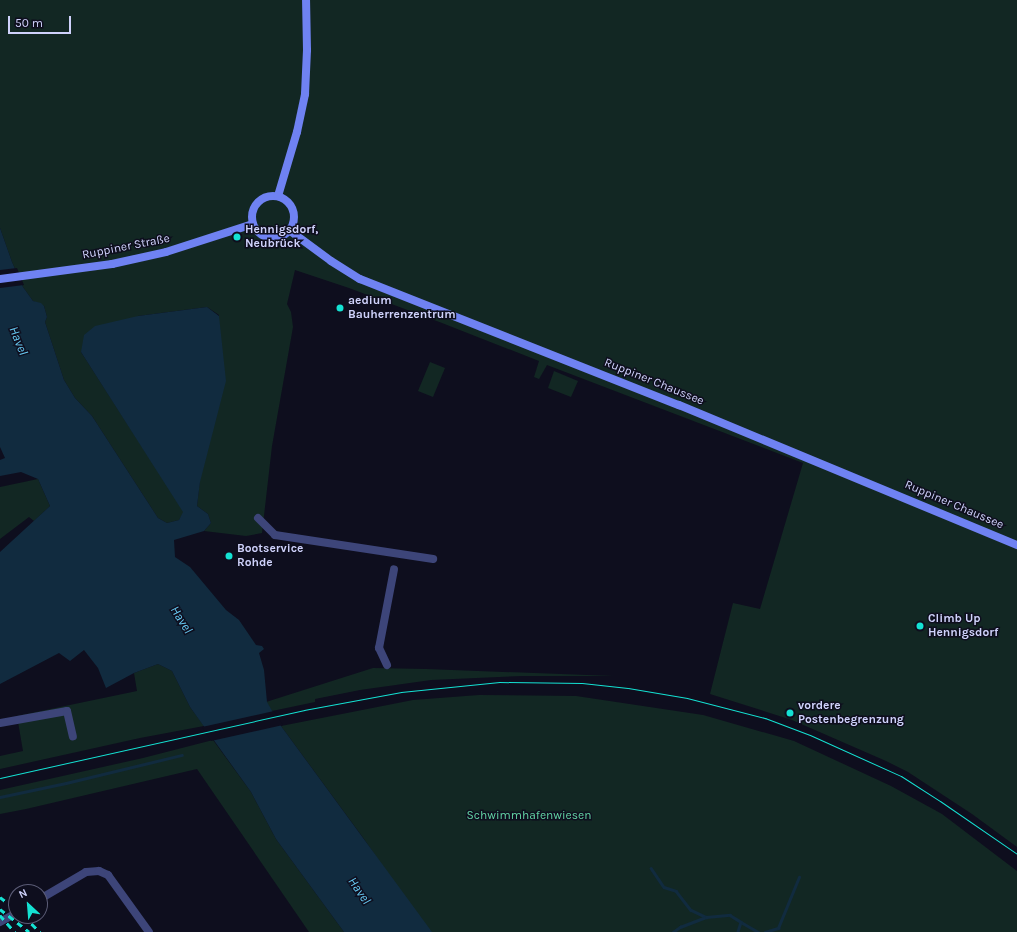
<!DOCTYPE html>
<html>
<head>
<meta charset="utf-8">
<style>
  body { margin:0 }
  #map { position:relative; width:1017px; height:932px; overflow:hidden; background:#0e0e1e; font-family:Karla,sans-serif }
  div>[style] { position:absolute }
  .green>* { inset:0; background:#122723 }
  .water>* { inset:0; background:#112b3f }
  .pier>* { inset:0; background:#0e0e1e }
  .stream>* { height:2.5px; margin:-1.25px; padding:0 1.25px; transform-origin:1.25px; border-radius:1.25px; background:#112b3f }
  .street>* { height:8px; margin:-4px; padding:0 4px; transform-origin:4px; border-radius:4px; background:#3d4579 }
  .secondary>* { height:8px; margin:-4px; padding:0 4px; transform-origin:4px; border-radius:4px; background:#6f82f2 }
  .secondary>.ring { margin:-4px; padding:0; box-sizing:content-box; background:none; border:8px solid #6f82f2; border-radius:50% }
  .tram>* { height:1px; margin:-0.5px; padding:0 0.5px; transform-origin:0.5px; border-radius:0.5px; background:#14e2d3 }
  .rail>* { height:2.5px; margin-top:-1.25px; transform-origin:0; background:repeating-linear-gradient(90deg,#14e2d3 0 6px,transparent 0 11px) }
  .dots>* { width:11px; height:11px; translate:-50% -50%; box-sizing:border-box; border:2px solid #0e0e1e; border-radius:50% }
  span { translate:-50% -50%; white-space:nowrap; text-align:center; line-height:1.15; -webkit-text-stroke:3px #0e0e1e; paint-order:stroke }
  .poi-label { font-size:12px; color:#cfd2fb; font-weight:700 }
  .left { translate:0 -50%; text-align:left }
  .street-label { font-size:12px; color:#cfd2fb }
  .park-label { font-size:12px; color:#62d4a4 }
  .water-label { font-size:13px; color:#66c9f2; font-style:italic }
  .north { position:absolute; left:8px; top:884px; width:40px; height:40px; box-sizing:border-box; background:#0e0e1e; border:1px solid #5b5c76; border-radius:50%; rotate:334deg; font-size:11px; font-weight:700; line-height:16px; text-align:center; color:#cfd2fb }
  .north::after { content:''; display:block; margin:auto; width:14px; height:18px; background:#14e2d3; clip-path:polygon(50% 0,100% 100%,50% 72%,0 100%) }
  .scale { position:absolute; left:8px; top:16px; width:63px; height:18px; box-sizing:border-box; border:2px solid #cfd2fb; border-top:0; padding-left:5px; font-size:12px; line-height:14px; white-space:nowrap; color:#cfd2fb; -webkit-text-stroke:3px #0e0e1e; paint-order:stroke }
</style>
</head>
<body>
<div id="map">
  <div class="green">
    <div style="clip-path:polygon(0 0,1017px 0,1017px 847px,972px 814px,908px 772px,886px 761px,792px 720px,710px 694px,733px 603px,760px 609px,803px 463px,547px 365px,539px 379px,534px 377px,539px 361px,442px 323px,349px 288px,295px 270px,287px 304px,291px 312px,293px 327px,272px 446px,262px 533px,246px 536px,204px 531px,211px 523px,208px 514px,197px 506px,219px 315px,207px 307px,138px 316px,81px 352px,184px 512px,179px 520px,167px 523px,158px 518px,92px 416px,75px 398px,64px 380px,45px 322px,47px 317px,44px 306px,33px 301px,23px 287px,12px 262px,0 228px)"></div>
    <div style="clip-path:polygon(430px 362px,445px 368px,433px 397px,418px 391px)"></div>
    <div style="clip-path:polygon(554px 371px,578px 381px,571px 397px,548px 388px)"></div>
    <div style="clip-path:polygon(38px 479px,50px 506px,34px 521px,29px 517px,0 539px,0 487px)"></div>
    <div style="clip-path:polygon(158px 664px,172px 671px,190px 707px,204px 726px,140px 738px,0 769px,0 756px,23px 751px,17px 716px,137px 691px,134px 673px)"></div>
    <div style="clip-path:polygon(373px 668px,426px 669px,614px 676px,522px 676px,431px 680px,360px 690px,315px 699px,315px 702px,272px 711px,266px 702px)"></div>
    <div style="clip-path:polygon(479px 695px,576px 696px,703px 715px,794px 741px,891px 786px,942px 814px,1017px 871px,1017px 932px,428px 932px,364px 839px,281px 726px,413px 700px)"></div>
    <div style="clip-path:polygon(213px 740px,251px 792px,276px 839px,344px 932px,309px 932px,197px 769px,26px 809px,0 814px,0 790px,143px 758px)"></div>
  </div>
  <div class="water">
    <div style="clip-path:polygon(0 228px,12px 262px,23px 287px,33px 301px,41px 303px,44px 306px,47px 317px,45px 322px,64px 380px,75px 398px,92px 416px,158px 518px,167px 523px,179px 520px,183px 512px,81px 352px,84px 335px,95px 326px,138px 316px,207px 307px,219px 316px,226px 381px,200px 482px,197px 506px,208px 514px,211px 523px,204px 531px,174px 540px,175px 557px,190px 567px,226px 610px,239px 620px,256px 645px,262px 646px,264px 649px,259px 653px,264px 670px,267px 702px,281px 726px,432px 932px,344px 932px,276px 839px,251px 792px,190px 707px,172px 671px,158px 664px,134px 673px,106px 688px,98px 668px,84px 650px,70px 661px,59px 653px,0 684px,0 552px,50px 506px,38px 479px,21px 472px,0 476px,0 460px,5px 458px,0 447px)"></div>
  </div>
  <div class="pier">
    <div style="clip-path:polygon(17px 268px,24px 285px,0 288px,0 270px)"></div>
    <div style="clip-path:polygon(274px 711px,283px 725px,211px 741px,202px 727px)"></div>
  </div>
  <div class="stream">
    <div style="left:0;top:797px;width:67px;rotate:-12deg"></div>
    <div style="left:66px;top:783px;width:119px;rotate:-13.6deg"></div>
    <div style="left:651px;top:868px;width:23px;rotate:56deg"></div>
    <div style="left:664px;top:887px;width:13px;rotate:18deg"></div>
    <div style="left:676px;top:891px;width:24px;rotate:52deg"></div>
    <div style="left:691px;top:910px;width:17px;rotate:25deg"></div>
    <div style="left:741px;top:922px;width:20px;rotate:30deg"></div>
    <div style="left:673px;top:932px;width:9px;rotate:-36deg"></div>
    <div style="left:680px;top:927px;width:28px;rotate:-21deg"></div>
    <div style="left:706px;top:917px;width:24px;rotate:-5deg"></div>
    <div style="left:730px;top:915px;width:13px;rotate:32deg"></div>
    <div style="left:741px;top:922px;width:10px;rotate:107deg"></div>
    <div style="left:765px;top:932px;width:14px;rotate:-17deg"></div>
    <div style="left:778px;top:928px;width:55px;rotate:-67.6deg"></div>
  </div>
  <div class="street">
    <div style="left:258px;top:518px;width:24px;rotate:45deg"></div>
    <div style="left:275px;top:535px;width:160px;rotate:8.6deg"></div>
    <div style="left:387px;top:665px;width:19px;rotate:-115deg"></div>
    <div style="left:379px;top:648px;width:80px;rotate:-79.2deg"></div>
    <div style="left:0;top:723px;width:68px;rotate:-10.2deg"></div>
    <div style="left:67px;top:711px;width:26px;rotate:77deg"></div>
    <div style="left:40px;top:899px;width:53px;rotate:-30.4deg"></div>
    <div style="left:86px;top:872px;width:13px;rotate:-4deg"></div>
    <div style="left:99px;top:871px;width:10px;rotate:24deg"></div>
    <div style="left:108px;top:875px;width:70px;rotate:54.3deg"></div>
    <div style="left:0;top:922px;width:18px;rotate:-29deg"></div>
  </div>
  <div class="secondary">
    <div class="ring" style="left:252px;top:196px;width:34px;height:34px"></div>
    <div style="left:278px;top:196px;width:67px;rotate:-73.5deg"></div>
    <div style="left:297px;top:132px;width:39px;rotate:-78deg"></div>
    <div style="left:305px;top:94px;width:44px;rotate:-87.4deg"></div>
    <div style="left:307px;top:50px;width:50px;rotate:-91.1deg"></div>
    <div style="left:289px;top:230px;width:52px;rotate:36.4deg"></div>
    <div style="left:331px;top:261px;width:34px;rotate:32deg"></div>
    <div style="left:360px;top:279px;width:343px;rotate:21.6deg"></div>
    <div style="left:679px;top:405px;width:366px;rotate:22.5deg"></div>
    <div style="left:0;top:279px;width:113px;rotate:-7.6deg"></div>
    <div style="left:112px;top:264px;width:55px;rotate:-12.5deg"></div>
    <div style="left:166px;top:252px;width:91px;rotate:-17.8deg"></div>
  </div>
  <div class="tram">
    <div style="left:0;top:778px;width:312px;rotate:-12.6deg"></div>
    <div style="left:304px;top:710px;width:99px;rotate:-10.5deg"></div>
    <div style="left:401px;top:692px;width:99px;rotate:-5.8deg"></div>
    <div style="left:499px;top:682px;width:83px;rotate:0.7deg"></div>
    <div style="left:582px;top:683px;width:46px;rotate:6.2deg"></div>
    <div style="left:628px;top:688px;width:60px;rotate:9.6deg"></div>
    <div style="left:687px;top:698px;width:81px;rotate:14.4deg"></div>
    <div style="left:765px;top:718px;width:48px;rotate:20.7deg"></div>
    <div style="left:810px;top:735px;width:100px;rotate:24.3deg"></div>
    <div style="left:901px;top:776px;width:46px;rotate:32.7deg"></div>
    <div style="left:940px;top:801px;width:93px;rotate:34.5deg"></div>
  </div>
  <div class="rail">
    <div style="left:0;top:897px;width:20px;rotate:37deg"></div>
    <div style="left:0;top:909px;width:37px;rotate:38deg"></div>
    <div style="left:0;top:915px;width:23px;rotate:49deg"></div>
    <div style="left:24px;top:916px;width:23px;rotate:45deg"></div>
  </div>
  <div class="dots">
    <div style="left:237px;top:237px;background:#14e2d3"></div>
    <div style="left:340px;top:308px;background:#14e2d3"></div>
    <div style="left:229px;top:556px;background:#14e2d3"></div>
    <div style="left:920px;top:626px;background:#14e2d3"></div>
    <div style="left:790px;top:713px;background:#14e2d3"></div>
  </div>
  <div class="poi-label">
    <span class="left" style="left:245px;top:237px">Hennigsdorf,<br>Neubrück</span>
    <span class="left" style="left:348px;top:308px">aedium<br>Bauherrenzentrum</span>
    <span class="left" style="left:237px;top:556px">Bootservice<br>Rohde</span>
    <span class="left" style="left:928px;top:626px">Climb Up<br>Hennigsdorf</span>
    <span class="left" style="left:798px;top:713px">vordere<br>Postenbegrenzung</span>
  </div>
  <div class="street-label">
    <span style="left:126px;top:247px;rotate:-11deg">Ruppiner Straße</span>
    <span style="left:654px;top:382px;rotate:22deg">Ruppiner Chaussee</span>
    <span style="left:954px;top:505px;rotate:23deg">Ruppiner Chaussee</span>
  </div>
  <div class="park-label">
    <span style="left:529px;top:816px">Schwimmhafenwiesen</span>
  </div>
  <div class="water-label">
    <span style="left:18px;top:341px;rotate:68deg">Havel</span>
    <span style="left:181px;top:620px;rotate:58deg">Havel</span>
    <span style="left:359px;top:891px;rotate:56deg">Havel</span>
  </div>
  <div class="north">N</div>
  <div class="scale">50 m</div>
</div>
</body>
</html>
